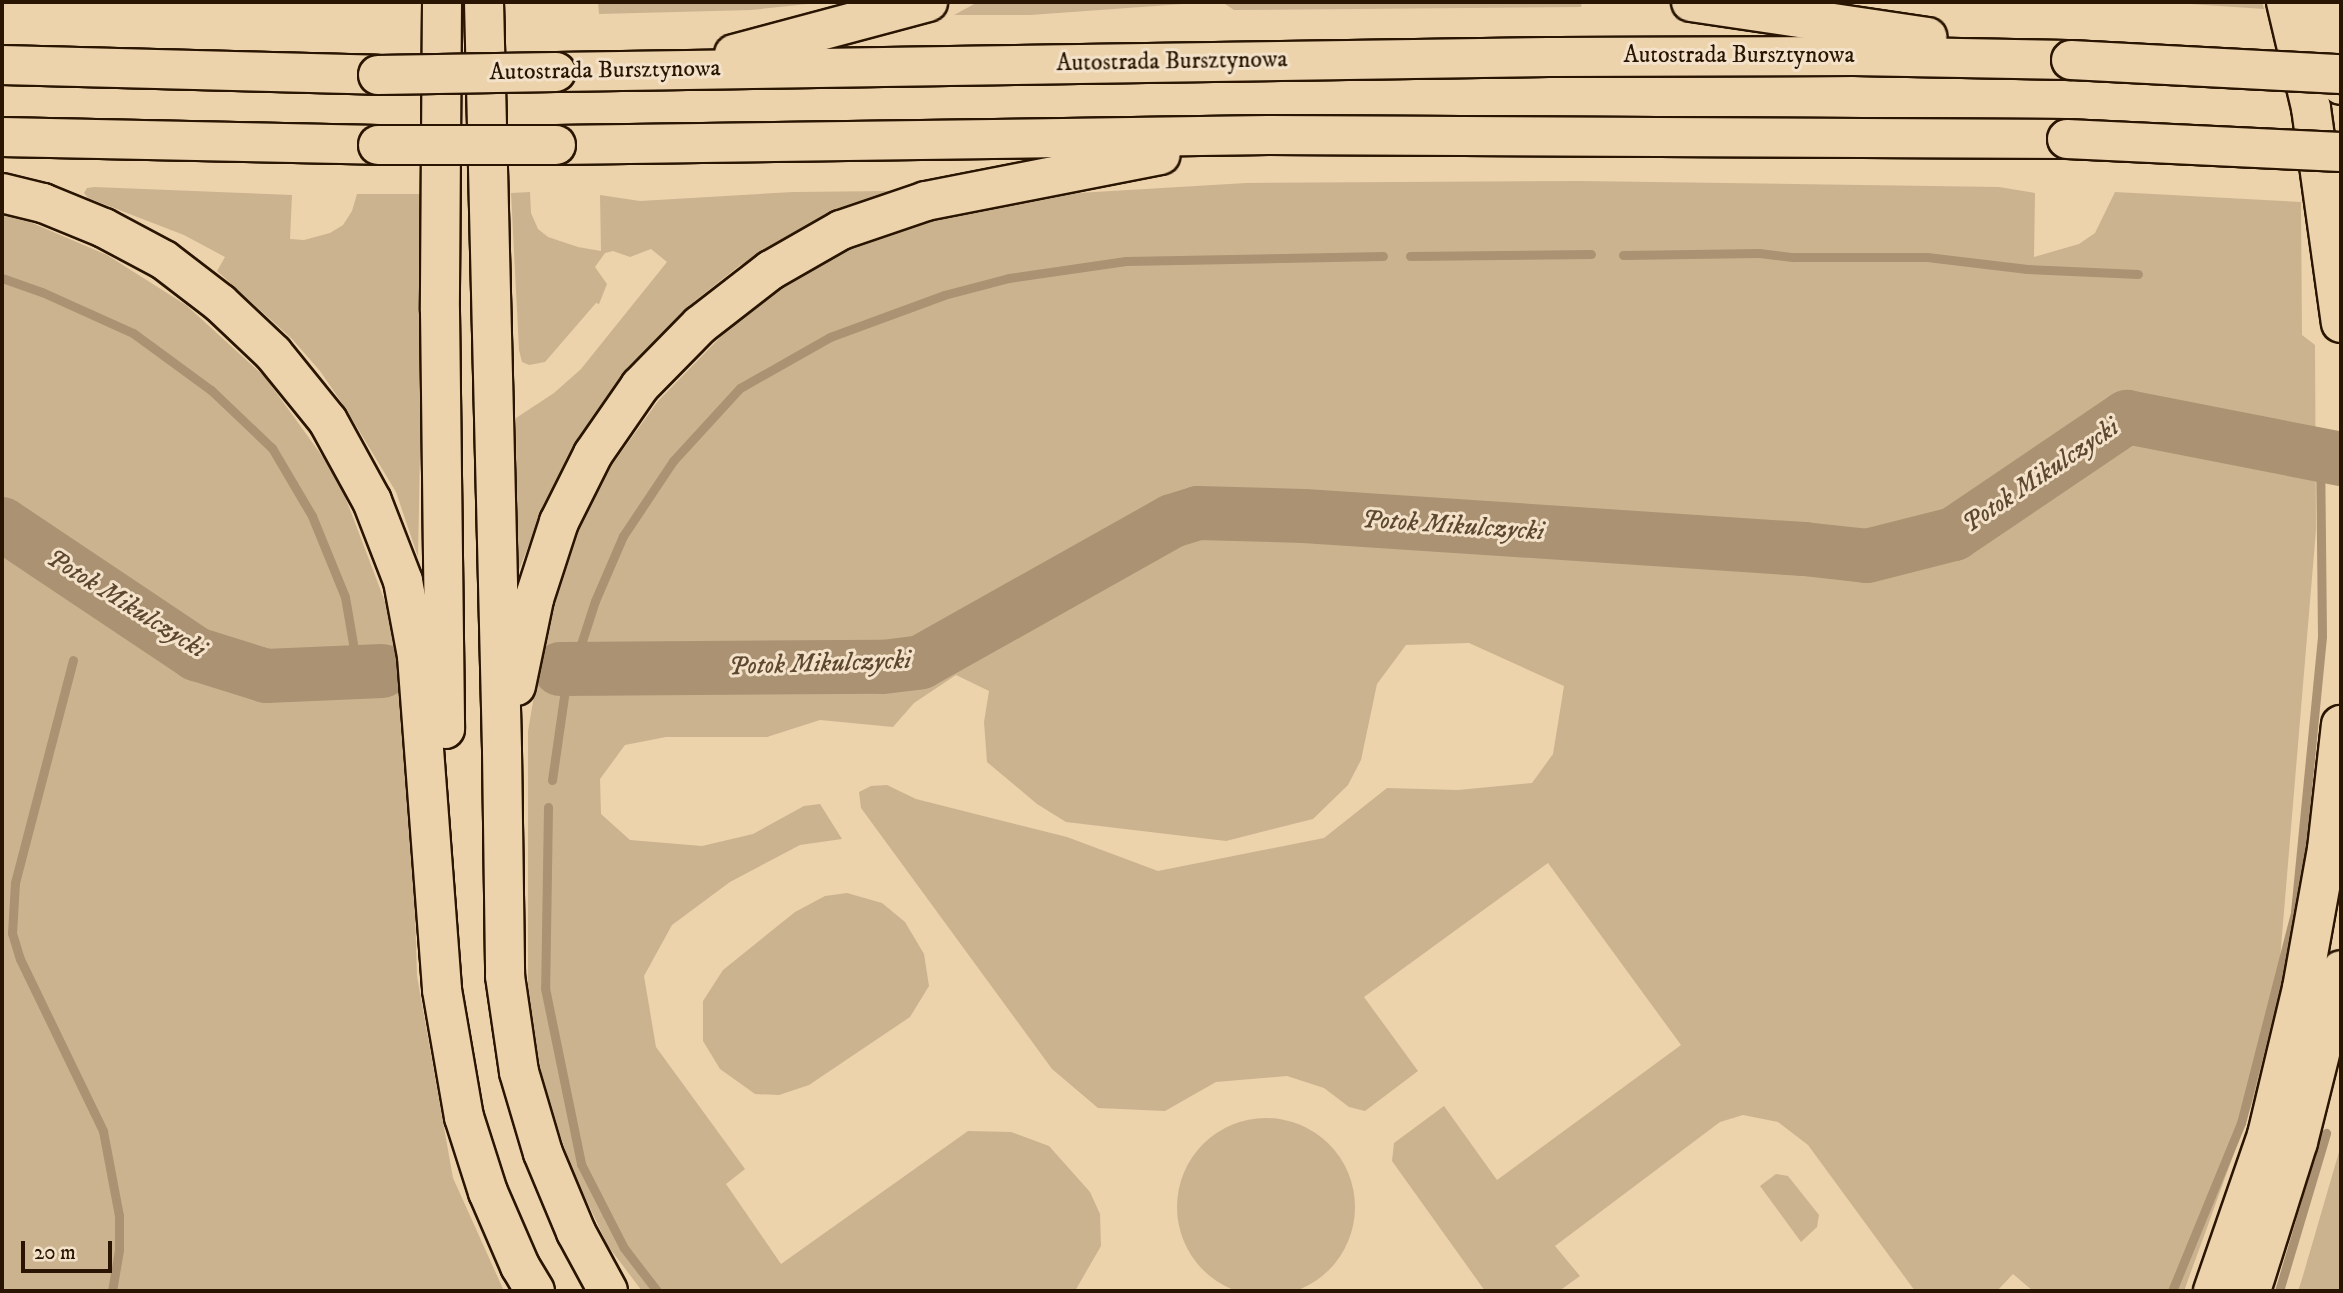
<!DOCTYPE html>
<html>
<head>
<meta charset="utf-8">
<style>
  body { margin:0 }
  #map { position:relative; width:2343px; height:1293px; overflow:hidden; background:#edd3ac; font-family:"IM FELL DW Pica",serif }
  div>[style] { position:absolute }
  .green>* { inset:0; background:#ccb38f }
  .round { border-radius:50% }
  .stream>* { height:9px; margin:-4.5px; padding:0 4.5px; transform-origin:4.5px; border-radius:4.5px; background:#aa9272 }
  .river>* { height:54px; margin:-27px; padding:0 27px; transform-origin:27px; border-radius:27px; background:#aa9272 }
  .roads { filter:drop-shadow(2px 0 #291501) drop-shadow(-2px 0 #291501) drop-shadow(0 2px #291501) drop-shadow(0 -2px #291501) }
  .primary>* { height:38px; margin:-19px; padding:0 19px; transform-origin:19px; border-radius:19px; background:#edd3ac }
  .highway>* { height:38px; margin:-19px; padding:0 19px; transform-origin:19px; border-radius:19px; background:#edd3ac }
  .bridges { filter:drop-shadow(2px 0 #291501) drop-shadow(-2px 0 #291501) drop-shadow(0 2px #291501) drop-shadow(0 -2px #291501) }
  .highway-bridge>* { height:38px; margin:-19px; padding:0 19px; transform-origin:19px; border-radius:19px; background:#edd3ac }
  span { translate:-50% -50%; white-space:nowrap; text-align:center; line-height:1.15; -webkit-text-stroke:6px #f3e2c9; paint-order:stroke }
  .street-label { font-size:24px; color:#291501 }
  .water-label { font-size:26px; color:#5d472e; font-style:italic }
  .frame { position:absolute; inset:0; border:4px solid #291501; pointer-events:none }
  .scale { position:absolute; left:21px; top:1241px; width:91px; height:32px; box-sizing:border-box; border:4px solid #291501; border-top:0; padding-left:9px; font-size:21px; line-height:24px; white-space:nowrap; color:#291501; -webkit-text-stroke:5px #f3e2c9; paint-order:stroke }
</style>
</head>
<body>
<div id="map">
  <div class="green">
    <div style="clip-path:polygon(598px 2px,827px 2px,751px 10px,599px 14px)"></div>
    <div style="clip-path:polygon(978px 2px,1211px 2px,1030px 15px,954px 15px)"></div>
    <div style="clip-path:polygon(1222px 2px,1582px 2px,1581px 7px,1234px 10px)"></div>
    <div style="clip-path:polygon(2160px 2px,2262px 2px,2264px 9px)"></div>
    <div style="clip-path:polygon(1581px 181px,1999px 187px,2035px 193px,2034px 257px,2079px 244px,2095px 233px,2115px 192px,2301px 202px,2302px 335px,2315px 345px,2316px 530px,2279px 971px,2261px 1079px,2184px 1291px,2033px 1291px,2013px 1274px,1997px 1291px,1915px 1291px,1808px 1145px,1778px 1122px,1743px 1115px,1720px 1122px,1555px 1246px,1580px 1276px,1559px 1291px,1485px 1291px,1392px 1161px,1394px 1143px,1444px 1106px,1497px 1180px,1681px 1045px,1548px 863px,1364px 997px,1418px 1071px,1365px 1111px,1349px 1107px,1324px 1088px,1287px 1076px,1216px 1082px,1165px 1111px,1098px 1108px,1052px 1069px,861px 808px,859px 792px,871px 786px,887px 785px,916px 799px,1067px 837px,1158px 871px,1324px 838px,1387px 788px,1458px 790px,1532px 783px,1553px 754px,1564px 686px,1469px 643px,1406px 645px,1377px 684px,1361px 760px,1348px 785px,1313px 819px,1226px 841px,1066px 822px,1037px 804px,987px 762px,984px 722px,989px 691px,956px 675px,914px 703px,893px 727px,820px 720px,767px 737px,666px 737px,625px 745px,600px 779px,601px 814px,630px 840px,702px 846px,753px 834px,804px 806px,820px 804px,842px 839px,800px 845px,730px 882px,672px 925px,644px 976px,656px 1047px,745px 1169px,726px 1184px,781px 1264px,968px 1131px,1011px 1132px,1049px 1146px,1090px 1192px,1100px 1214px,1101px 1246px,1075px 1291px,642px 1291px,608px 1246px,574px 1174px,544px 1090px,528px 994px,528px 731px,548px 614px,571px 541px,609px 469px,658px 401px,740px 317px,826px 258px,933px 218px,1078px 193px,1246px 183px)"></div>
    <div style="clip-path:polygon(94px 187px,292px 195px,290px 239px,304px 240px,330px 233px,343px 225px,352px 211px,357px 194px,425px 194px,418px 557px,396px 492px,346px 409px,320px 371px,292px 339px,217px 271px,225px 257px,184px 235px,88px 198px,84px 193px,87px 188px)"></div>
    <div style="clip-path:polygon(891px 191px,816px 221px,739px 266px,696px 300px,653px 342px,618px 382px,586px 430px,541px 514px,517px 575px,516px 418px,554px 393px,581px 369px,667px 262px,651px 249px,630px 257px,613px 251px,605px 253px,595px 267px,607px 284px,599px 304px,596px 303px,545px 362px,529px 365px,522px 362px,519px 350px,511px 193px,530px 192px,531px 213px,538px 229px,548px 237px,578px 247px,601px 251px,600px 195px,640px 201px,793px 192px)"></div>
    <div style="clip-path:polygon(2px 214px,23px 219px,107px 255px,186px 305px,265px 377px,338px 478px,392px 620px,412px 806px,417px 976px,453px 1178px,504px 1291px,2px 1291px)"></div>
    <div style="clip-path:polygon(847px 893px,882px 903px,905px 922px,924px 954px,929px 986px,910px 1017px,809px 1085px,779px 1095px,755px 1094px,720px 1069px,703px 1041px,703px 1001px,723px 970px,795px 912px,825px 896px)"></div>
    <div class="round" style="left:1177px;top:1118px;width:178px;height:178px"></div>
    <div style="clip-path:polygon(2341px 1145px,2341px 1291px,2298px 1291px,2302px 1279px)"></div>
    <div style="clip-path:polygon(1776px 1174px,1788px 1176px,1819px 1215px,1817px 1227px,1801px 1242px,1760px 1186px)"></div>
  </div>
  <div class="stream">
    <div style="left:1623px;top:255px;width:136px;rotate:-0.8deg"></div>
    <div style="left:1759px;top:253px;width:34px;rotate:7deg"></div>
    <div style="left:1793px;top:257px;width:134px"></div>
    <div style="left:1927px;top:257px;width:101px;rotate:6.8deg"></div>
    <div style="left:2027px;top:269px;width:111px;rotate:2.6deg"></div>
    <div style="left:1410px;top:256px;width:181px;rotate:-0.6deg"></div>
    <div style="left:2px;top:278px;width:42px;rotate:19.3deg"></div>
    <div style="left:42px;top:292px;width:100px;rotate:24.3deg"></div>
    <div style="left:133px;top:333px;width:97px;rotate:36.2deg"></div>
    <div style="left:211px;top:390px;width:84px;rotate:43.6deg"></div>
    <div style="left:272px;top:448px;width:79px;rotate:59.5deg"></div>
    <div style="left:312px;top:516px;width:87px;rotate:67.8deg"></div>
    <div style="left:345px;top:597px;width:76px;rotate:80.2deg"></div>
    <div style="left:73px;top:660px;width:230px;rotate:104.6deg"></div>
    <div style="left:15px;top:883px;width:50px;rotate:93.4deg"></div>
    <div style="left:12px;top:933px;width:27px;rotate:73deg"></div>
    <div style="left:20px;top:959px;width:191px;rotate:64.2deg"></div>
    <div style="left:103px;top:1131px;width:86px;rotate:79.3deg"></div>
    <div style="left:119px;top:1216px;width:34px;rotate:90deg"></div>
    <div style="left:119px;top:1250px;width:42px;rotate:99.7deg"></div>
    <div style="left:573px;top:669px;width:71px;rotate:-72.1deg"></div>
    <div style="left:595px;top:601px;width:71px;rotate:-66.7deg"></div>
    <div style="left:623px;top:536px;width:90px;rotate:-56.3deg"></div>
    <div style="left:673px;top:461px;width:99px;rotate:-47.5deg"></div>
    <div style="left:740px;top:388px;width:103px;rotate:-29.5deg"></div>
    <div style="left:830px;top:337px;width:121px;rotate:-20.2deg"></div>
    <div style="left:944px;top:295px;width:67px;rotate:-14.7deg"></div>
    <div style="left:1009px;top:278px;width:118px;rotate:-8.3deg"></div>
    <div style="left:1126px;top:261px;width:257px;rotate:-1.1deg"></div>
    <div style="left:552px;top:780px;width:112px;rotate:-81.8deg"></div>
    <div style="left:548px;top:807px;width:181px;rotate:90.9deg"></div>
    <div style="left:545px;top:988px;width:180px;rotate:78.4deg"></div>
    <div style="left:581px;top:1164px;width:94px;rotate:62.9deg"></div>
    <div style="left:624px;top:1248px;width:54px;rotate:52.5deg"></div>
    <div style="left:2172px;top:1291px;width:182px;rotate:-67.7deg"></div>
    <div style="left:2241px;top:1123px;width:218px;rotate:-75.6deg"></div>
    <div style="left:2295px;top:912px;width:277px;rotate:-84.4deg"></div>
    <div style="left:2322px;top:636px;width:181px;rotate:-90.6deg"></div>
    <div style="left:2279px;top:1291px;width:165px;rotate:-73.4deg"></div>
  </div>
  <div class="river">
    <div style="left:2px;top:524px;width:234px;rotate:33.8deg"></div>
    <div style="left:196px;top:654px;width:73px;rotate:17.4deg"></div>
    <div style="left:266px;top:676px;width:116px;rotate:-2.5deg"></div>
    <div style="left:560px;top:669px;width:323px;rotate:-0.4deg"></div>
    <div style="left:883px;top:667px;width:38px;rotate:-7deg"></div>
    <div style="left:921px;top:662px;width:288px;rotate:-29.3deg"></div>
    <div style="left:1172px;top:521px;width:27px;rotate:-17deg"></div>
    <div style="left:1198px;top:513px;width:106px;rotate:1.6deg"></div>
    <div style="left:1304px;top:516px;width:501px;rotate:3.78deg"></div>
    <div style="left:1804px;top:549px;width:63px;rotate:6.3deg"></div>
    <div style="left:1867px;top:556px;width:90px;rotate:-14.2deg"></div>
    <div style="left:1954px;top:534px;width:209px;rotate:-34.1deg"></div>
    <div style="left:2127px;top:417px;width:218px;rotate:11.1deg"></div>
  </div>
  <div class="roads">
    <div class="primary">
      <div style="left:2286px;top:2px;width:109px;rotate:76.7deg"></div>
      <div style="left:2311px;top:108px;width:217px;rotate:82.1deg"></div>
      <div style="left:2322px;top:2px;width:85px;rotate:77.1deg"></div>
      <div style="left:2213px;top:1291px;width:165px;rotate:-70.9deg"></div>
      <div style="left:2267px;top:1135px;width:151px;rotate:-76.6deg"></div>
      <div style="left:2302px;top:988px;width:141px;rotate:-79.8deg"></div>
      <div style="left:2327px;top:849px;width:125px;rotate:-83.6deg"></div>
      <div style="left:2251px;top:1291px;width:156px;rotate:-72.5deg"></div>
      <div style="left:2298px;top:1142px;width:177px;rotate:-76deg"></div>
    </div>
    <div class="highway">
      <div style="left:442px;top:2px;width:309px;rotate:90.4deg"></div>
      <div style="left:440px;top:311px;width:418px;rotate:89.3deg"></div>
      <div style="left:484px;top:2px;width:749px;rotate:88.62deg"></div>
      <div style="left:502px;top:751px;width:225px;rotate:89.2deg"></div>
      <div style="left:505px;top:976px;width:97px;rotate:81.7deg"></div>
      <div style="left:519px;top:1072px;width:84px;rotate:73.5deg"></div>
      <div style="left:543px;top:1153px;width:86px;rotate:67.3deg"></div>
      <div style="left:576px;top:1232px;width:67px;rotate:61.5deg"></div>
      <div style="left:1691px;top:2px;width:239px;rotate:8.4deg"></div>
      <div style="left:734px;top:54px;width:201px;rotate:-15deg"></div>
      <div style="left:2px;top:65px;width:376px;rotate:1.5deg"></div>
      <div style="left:556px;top:72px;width:993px;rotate:-0.87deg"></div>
      <div style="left:1549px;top:57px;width:305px;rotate:-0.2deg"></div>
      <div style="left:1854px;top:56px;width:217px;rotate:1.1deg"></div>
      <div style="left:2px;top:137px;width:376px;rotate:1.2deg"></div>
      <div style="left:556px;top:145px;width:713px;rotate:-0.8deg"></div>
      <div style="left:1269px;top:135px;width:798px;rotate:0.29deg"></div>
      <div style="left:2px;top:193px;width:42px;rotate:13.7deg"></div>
      <div style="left:43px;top:203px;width:66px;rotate:22.3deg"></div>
      <div style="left:104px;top:228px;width:68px;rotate:28.1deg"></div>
      <div style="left:164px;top:260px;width:71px;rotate:37.5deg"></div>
      <div style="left:220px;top:303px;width:73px;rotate:43.3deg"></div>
      <div style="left:273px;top:353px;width:87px;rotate:51deg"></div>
      <div style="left:328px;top:421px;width:91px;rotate:61.2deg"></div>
      <div style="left:372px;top:501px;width:86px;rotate:68.8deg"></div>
      <div style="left:403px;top:581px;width:76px;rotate:79.4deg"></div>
      <div style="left:417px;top:656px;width:335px;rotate:85.7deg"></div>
      <div style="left:442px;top:990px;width:129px;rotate:80.2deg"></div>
      <div style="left:464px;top:1117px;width:79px;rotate:72.3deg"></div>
      <div style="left:488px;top:1192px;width:81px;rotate:66.6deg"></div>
      <div style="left:520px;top:1266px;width:29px;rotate:59deg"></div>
      <div style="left:516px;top:686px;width:89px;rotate:-78.3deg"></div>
      <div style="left:534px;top:599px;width:81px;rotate:-72deg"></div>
      <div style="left:559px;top:522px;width:76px;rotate:-63.4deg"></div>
      <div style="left:593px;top:454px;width:83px;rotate:-55.3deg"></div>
      <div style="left:640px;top:386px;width:86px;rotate:-45.5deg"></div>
      <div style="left:700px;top:325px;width:90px;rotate:-37.8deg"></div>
      <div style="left:771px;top:270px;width:81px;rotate:-29.7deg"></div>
      <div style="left:841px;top:230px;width:90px;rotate:-18.8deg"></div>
      <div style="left:926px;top:201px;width:239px;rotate:-11.1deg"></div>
    </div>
  </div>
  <div class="bridges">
    <div class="highway-bridge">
      <div style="left:2071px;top:60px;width:270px;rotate:3deg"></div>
      <div style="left:378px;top:75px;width:178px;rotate:-1deg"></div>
      <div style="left:2067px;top:139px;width:274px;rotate:2.7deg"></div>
      <div style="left:378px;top:145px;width:178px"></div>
    </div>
  </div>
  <div class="street-label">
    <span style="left:1739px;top:56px">Autostrada Bursztynowa</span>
    <span style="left:1172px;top:62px;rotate:-1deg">Autostrada Bursztynowa</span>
    <span style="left:605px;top:71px;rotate:-1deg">Autostrada Bursztynowa</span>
  </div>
  <div class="water-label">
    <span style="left:2041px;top:476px;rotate:-34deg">Potok Mikulczycki</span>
    <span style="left:1453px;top:526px;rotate:4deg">Potok Mikulczycki</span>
    <span style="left:126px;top:604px;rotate:32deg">Potok Mikulczycki</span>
    <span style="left:820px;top:664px;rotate:-2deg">Potok Mikulczycki</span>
  </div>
  <div class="frame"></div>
  <div class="scale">20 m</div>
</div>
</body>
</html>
